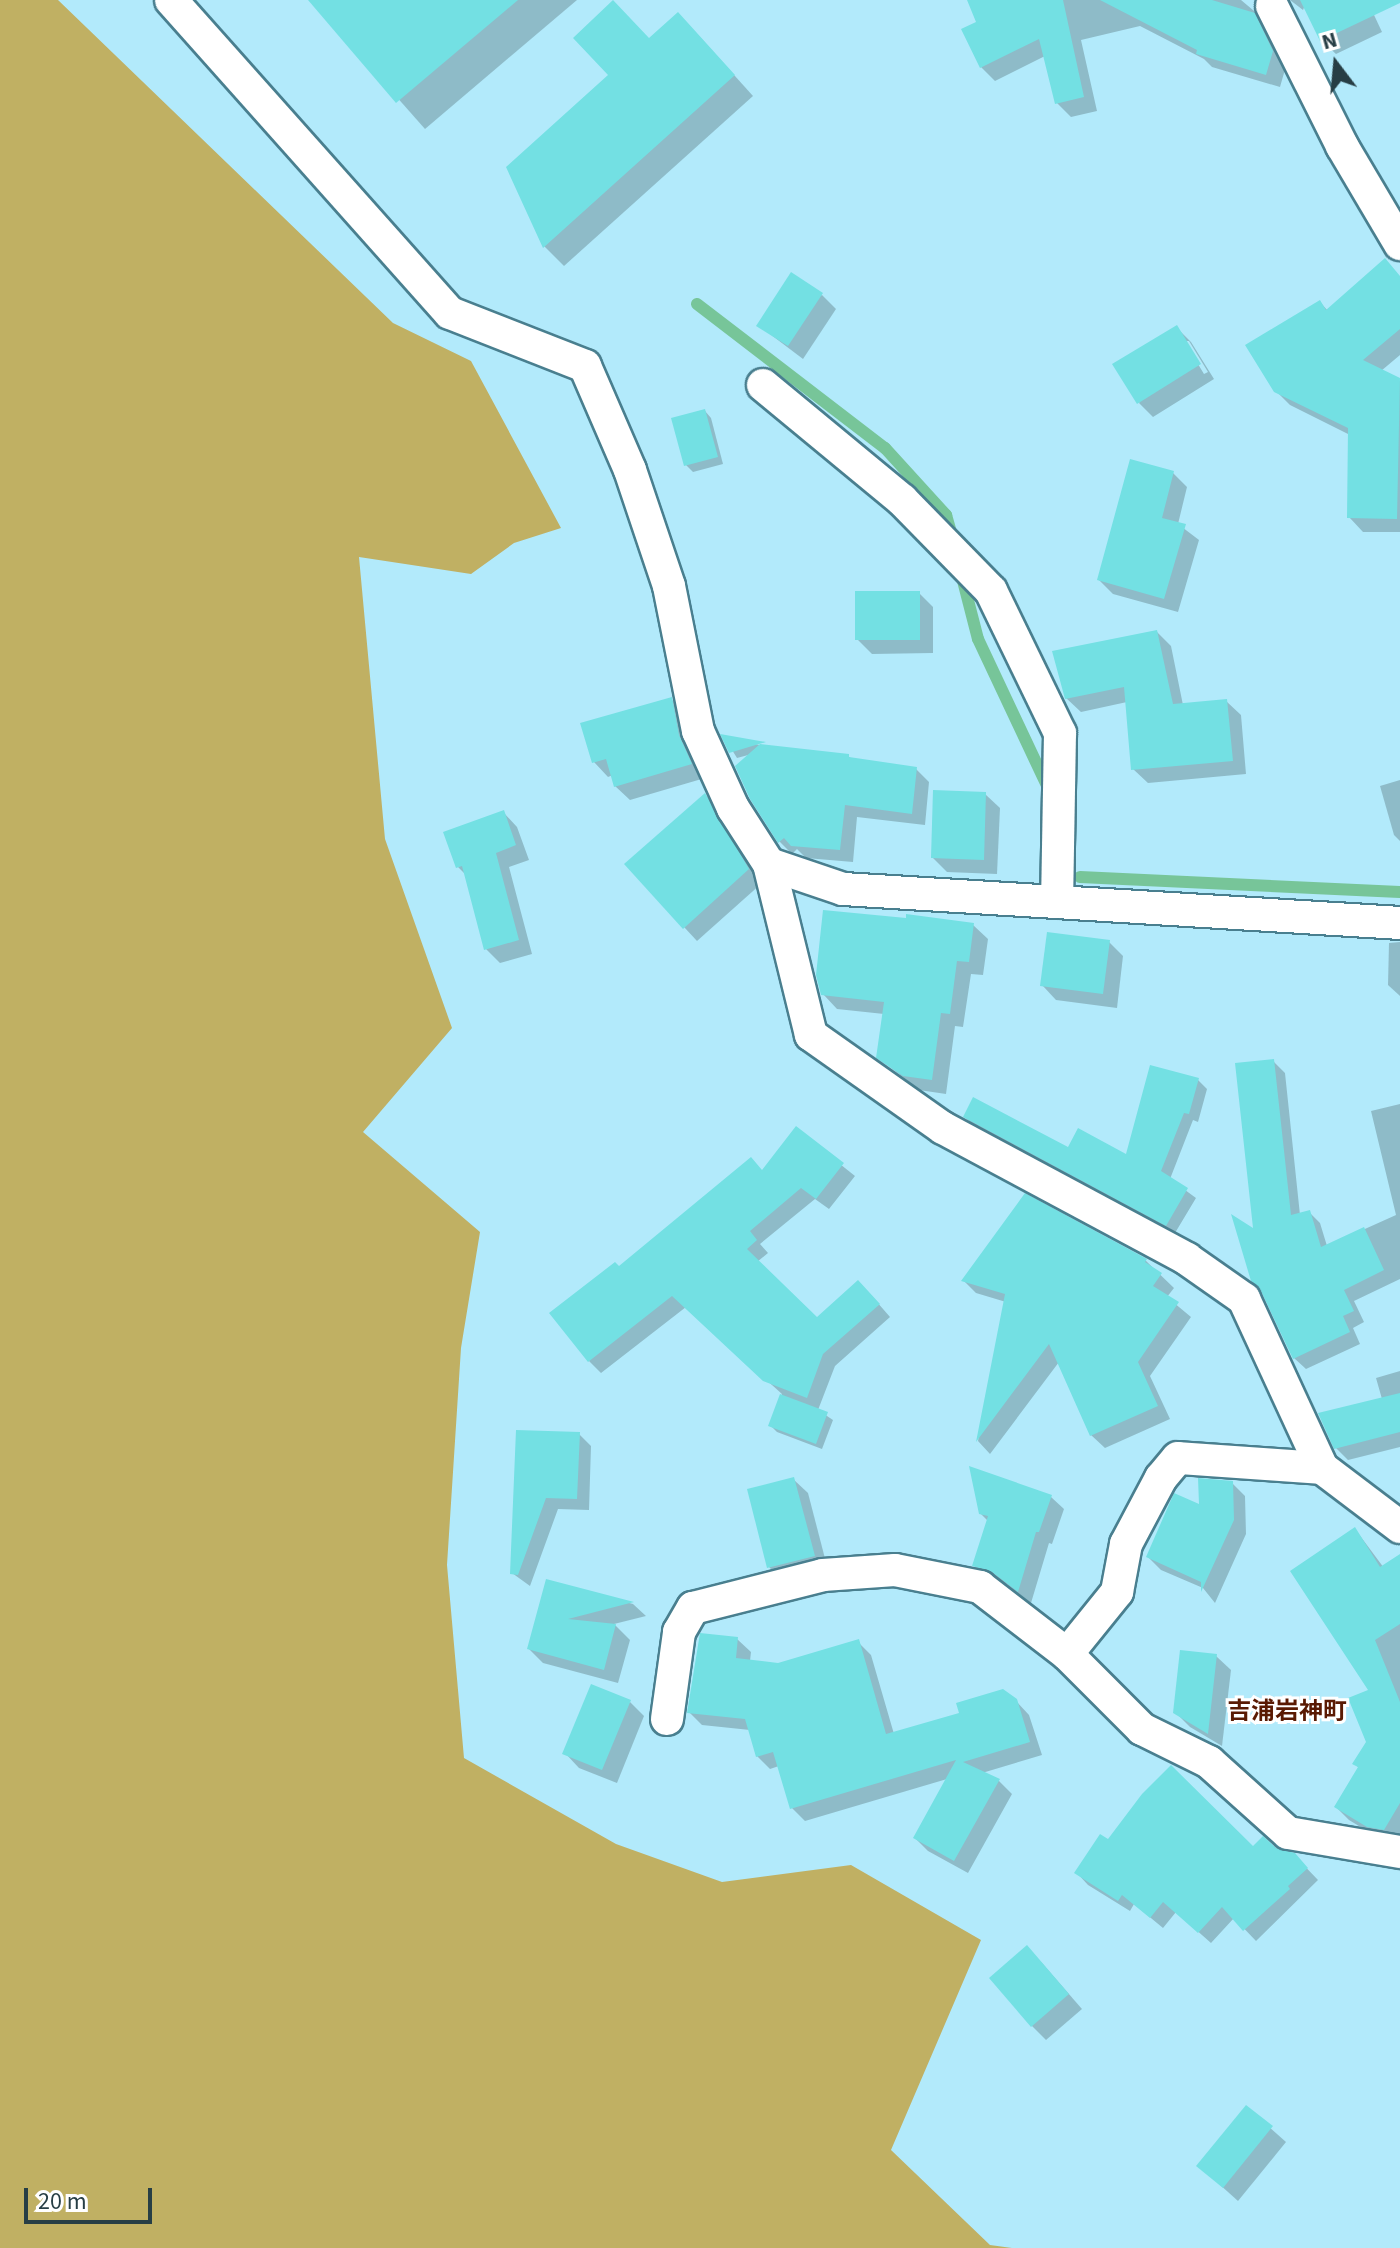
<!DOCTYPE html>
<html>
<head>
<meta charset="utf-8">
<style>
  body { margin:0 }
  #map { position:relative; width:1400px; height:2248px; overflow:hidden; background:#b2eafb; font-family:"Source Sans 3","Noto Sans JP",sans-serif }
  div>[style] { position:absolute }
  .forest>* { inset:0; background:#c0b063 }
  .shadow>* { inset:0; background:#0003 }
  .stream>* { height:12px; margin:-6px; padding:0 6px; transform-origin:6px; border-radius:6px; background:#77c599 }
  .building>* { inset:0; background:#73e0e3 }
  .roads { filter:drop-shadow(2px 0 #497f8f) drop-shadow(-2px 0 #497f8f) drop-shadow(0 2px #497f8f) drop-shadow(0 -2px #497f8f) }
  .street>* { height:32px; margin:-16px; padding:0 16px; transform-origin:16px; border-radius:16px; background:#fff }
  span { translate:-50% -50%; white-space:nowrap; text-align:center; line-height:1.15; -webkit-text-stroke:6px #fff; paint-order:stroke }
  .neighbourhood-label { font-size:24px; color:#5a1a03; font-weight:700 }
  .north { position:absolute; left:1296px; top:24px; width:80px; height:80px; -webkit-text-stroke:6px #fff; paint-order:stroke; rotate:344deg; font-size:22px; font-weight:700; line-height:32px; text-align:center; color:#273e45 }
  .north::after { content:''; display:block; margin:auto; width:28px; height:36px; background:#273e45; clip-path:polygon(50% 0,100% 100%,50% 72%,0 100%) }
  .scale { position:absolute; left:24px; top:2188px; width:128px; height:36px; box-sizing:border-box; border:4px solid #273e45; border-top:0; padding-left:10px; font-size:24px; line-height:28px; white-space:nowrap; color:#273e45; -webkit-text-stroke:6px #fff; paint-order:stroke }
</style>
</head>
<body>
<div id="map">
  <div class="forest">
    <div style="clip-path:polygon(0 0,58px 0,393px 323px,471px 361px,561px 528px,514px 543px,471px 574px,359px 557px,385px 839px,452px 1028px,363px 1132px,480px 1232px,461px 1348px,447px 1565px,464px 1758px,616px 1844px,722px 1882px,851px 1865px,981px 1940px,891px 2150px,990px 2245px,1012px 2248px,0 2248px)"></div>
  </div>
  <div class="shadow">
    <div style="clip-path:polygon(311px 0,577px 0,425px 129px)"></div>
    <div style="clip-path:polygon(969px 0,1241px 0,1266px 21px,1286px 66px,1280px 87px,1212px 67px,1204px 59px,1140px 26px,1081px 40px,1097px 111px,1071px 117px,1057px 103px,1045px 56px,995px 81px,981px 67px,979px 23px)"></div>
    <div style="clip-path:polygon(1273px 0,1367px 0,1382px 32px,1336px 54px,1321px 40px,1305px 5px,1303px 10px,1290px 0,1277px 4px)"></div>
    <div style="clip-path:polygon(698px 35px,753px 96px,564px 266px,544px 246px,650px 40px)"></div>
    <div style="clip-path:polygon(1400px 276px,1400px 355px,1381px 371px,1400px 381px,1400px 532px,1363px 532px,1349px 517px,1350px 435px,1290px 405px,1275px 390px,1320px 302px,1328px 311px)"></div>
    <div style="clip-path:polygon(822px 295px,836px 309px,803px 359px,758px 325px)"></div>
    <div style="clip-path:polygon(evenodd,1176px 327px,1191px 342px,1214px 379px,1153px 417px,1139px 403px,1176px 327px,1184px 341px,1189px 341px,1208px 372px,1204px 374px,1184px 341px)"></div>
    <div style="clip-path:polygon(705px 411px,711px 418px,723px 464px,693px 472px,686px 465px)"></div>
    <div style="clip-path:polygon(1173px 473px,1187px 487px,1178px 524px,1199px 540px,1178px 612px,1113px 594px,1099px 580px)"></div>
    <div style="clip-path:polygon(919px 593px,933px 607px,933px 653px,872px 654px,857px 639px)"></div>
    <div style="clip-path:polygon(1157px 632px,1171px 646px,1183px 705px,1226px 701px,1241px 715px,1246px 774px,1148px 783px,1133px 769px,1127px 702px,1081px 712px,1066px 698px)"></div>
    <div style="clip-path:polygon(671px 699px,685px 714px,705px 778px,630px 800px,615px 786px,613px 775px,608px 777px,594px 762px)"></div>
    <div style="clip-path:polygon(724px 737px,768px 747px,848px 756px,852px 759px,916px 769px,929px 782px,925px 825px,857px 817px,853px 862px,806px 858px,797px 849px,792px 854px,780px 842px,751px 798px,752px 754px,737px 758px)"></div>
    <div style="clip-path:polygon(1400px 780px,1400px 841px,1394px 835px,1380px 786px)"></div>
    <div style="clip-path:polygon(985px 794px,1000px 808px,997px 874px,947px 872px,933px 858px)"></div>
    <div style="clip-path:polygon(705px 795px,718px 808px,762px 883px,697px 941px,684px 927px)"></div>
    <div style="clip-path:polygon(503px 812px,517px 827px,529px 860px,509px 867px,532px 954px,500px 963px,486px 949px,466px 875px,458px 867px)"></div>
    <div style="clip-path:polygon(973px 925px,988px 939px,983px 975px,971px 974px,963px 1027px,955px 1026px,946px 1094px,919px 1090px,878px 1057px,884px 1014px,837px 1009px,823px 994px)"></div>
    <div style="clip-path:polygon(1109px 942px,1123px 956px,1117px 1008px,1056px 1000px,1042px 985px)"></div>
    <div style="clip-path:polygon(1400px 942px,1400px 996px,1388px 985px,1389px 943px)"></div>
    <div style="clip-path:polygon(1274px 1062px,1285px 1073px,1300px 1215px,1309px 1212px,1320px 1223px,1327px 1246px,1396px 1215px,1371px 1111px,1400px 1104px,1400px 1279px,1354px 1301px,1364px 1322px,1353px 1328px,1360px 1344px,1306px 1369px,1294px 1358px,1263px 1290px,1256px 1231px)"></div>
    <div style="clip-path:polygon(1198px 1080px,1207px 1089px,1198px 1122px,1193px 1120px,1170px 1179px,1196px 1198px,1175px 1233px,974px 1126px,965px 1117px,1069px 1150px,1127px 1157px)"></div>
    <div style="clip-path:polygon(796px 1129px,855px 1176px,829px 1209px,815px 1199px,760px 1244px,768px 1253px,757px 1262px,817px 1320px,870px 1294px,890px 1317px,835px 1366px,818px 1410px,833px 1420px,822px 1449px,777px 1432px,771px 1426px,782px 1394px,686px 1307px,601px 1373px,589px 1361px,619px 1269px,763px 1171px)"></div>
    <div style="clip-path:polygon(1145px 1260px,1174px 1288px,1167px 1297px,1191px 1317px,1150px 1376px,1170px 1419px,1105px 1448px,1091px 1435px,1059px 1362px,990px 1454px,978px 1441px,1006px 1302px,976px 1293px,963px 1280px)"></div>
    <div style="clip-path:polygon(1400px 1371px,1400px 1447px,1348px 1460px,1336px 1448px,1382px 1399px,1376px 1378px)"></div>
    <div style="clip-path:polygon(518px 1432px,579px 1434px,591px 1446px,589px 1510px,558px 1509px,530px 1586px,512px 1573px)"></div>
    <div style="clip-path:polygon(793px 1479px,808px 1493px,828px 1570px,783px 1581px,769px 1567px)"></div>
    <div style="clip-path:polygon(1232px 1483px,1245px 1496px,1246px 1534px,1215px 1603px,1203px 1588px,1161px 1570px,1148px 1557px)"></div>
    <div style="clip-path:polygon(1051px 1497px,1064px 1509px,1052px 1544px,1049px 1543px,1031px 1603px,1007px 1584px,988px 1578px,975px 1566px,988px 1521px,981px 1514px)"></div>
    <div style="clip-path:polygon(1355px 1529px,1384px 1568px,1400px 1557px,1400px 1837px,1382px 1840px,1349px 1820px,1336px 1807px,1359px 1768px,1355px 1764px,1368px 1742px,1371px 1691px)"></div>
    <div style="clip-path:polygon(548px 1582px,633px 1604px,646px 1616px,614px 1624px,630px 1640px,618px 1683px,543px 1663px,529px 1649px)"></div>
    <div style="clip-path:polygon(737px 1639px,751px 1652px,750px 1661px,778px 1665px,858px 1642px,871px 1655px,894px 1734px,1016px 1701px,1029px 1715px,1042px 1755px,982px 1773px,999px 1781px,1012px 1794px,968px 1873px,928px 1851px,915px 1838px,947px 1779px,805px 1821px,792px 1808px,779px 1766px,770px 1769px,757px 1756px,750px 1730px,702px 1725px,689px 1712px)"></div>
    <div style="clip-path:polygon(1216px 1656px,1231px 1670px,1222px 1746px,1190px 1727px,1175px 1712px)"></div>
    <div style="clip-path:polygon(630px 1702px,644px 1716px,617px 1783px,579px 1768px,565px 1753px)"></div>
    <div style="clip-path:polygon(1108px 1841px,1275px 1849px,1294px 1855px,1318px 1880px,1256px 1941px,1234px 1918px,1211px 1943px,1176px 1912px,1163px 1928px,1134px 1904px,1130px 1911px,1088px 1885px,1077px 1873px)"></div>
    <div style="clip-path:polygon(1041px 1962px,1082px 2009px,1046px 2040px,1032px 2026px)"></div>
    <div style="clip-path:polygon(1247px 2107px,1286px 2142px,1238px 2201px,1199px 2166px)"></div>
  </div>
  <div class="stream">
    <div style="left:697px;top:304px;width:237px;rotate:37.5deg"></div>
    <div style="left:885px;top:448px;width:91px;rotate:47.7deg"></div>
    <div style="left:946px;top:515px;width:25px;rotate:74deg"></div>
    <div style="left:961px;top:573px;width:68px;rotate:75.6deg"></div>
    <div style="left:978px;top:639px;width:165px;rotate:64.8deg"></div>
    <div style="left:1080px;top:877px;width:320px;rotate:2.7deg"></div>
  </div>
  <div class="building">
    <div style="clip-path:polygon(308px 0,518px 0,396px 103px)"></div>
    <div style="clip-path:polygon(613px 0,649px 38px,678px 12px,735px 75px,543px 248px,506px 167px,608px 75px,573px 38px)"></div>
    <div style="clip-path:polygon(967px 0,1063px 0,1084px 97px,1055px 104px,1039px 39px,980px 68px,961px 29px,976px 22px)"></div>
    <div style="clip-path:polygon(1100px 0,1212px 0,1255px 13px,1273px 51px,1266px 75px,1196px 54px,1197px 50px)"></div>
    <div style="clip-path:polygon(1300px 0,1400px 0,1400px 3px,1320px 41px)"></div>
    <div style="clip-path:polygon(1385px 258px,1400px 276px,1400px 329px,1363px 360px,1400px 378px,1397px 519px,1347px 518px,1348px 428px,1274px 392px,1245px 345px,1320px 300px,1326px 310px)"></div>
    <div style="clip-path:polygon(791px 272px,823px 293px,788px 346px,756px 326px)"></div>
    <div style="clip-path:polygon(1177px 325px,1201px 364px,1137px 404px,1112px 364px)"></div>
    <div style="clip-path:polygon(705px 409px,718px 457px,684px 466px,671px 418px)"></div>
    <div style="clip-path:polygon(1130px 459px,1174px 471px,1162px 518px,1186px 524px,1164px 599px,1097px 580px)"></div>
    <div style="clip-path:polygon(855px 591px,920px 591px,920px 640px,855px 640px)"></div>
    <div style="clip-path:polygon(1157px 630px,1173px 704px,1227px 699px,1233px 761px,1131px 770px,1124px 687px,1065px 699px,1052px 651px)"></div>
    <div style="clip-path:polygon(672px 697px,679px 735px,692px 764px,614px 787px,606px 759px,592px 763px,580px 723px)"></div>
    <div style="clip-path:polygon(720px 734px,766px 742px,729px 753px)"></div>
    <div style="clip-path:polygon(760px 744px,849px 754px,849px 757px,917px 767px,912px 814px,845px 805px,840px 850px,791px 846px,784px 838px,778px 843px,750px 799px,735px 766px)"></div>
    <div style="clip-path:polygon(933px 790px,986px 792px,984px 860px,931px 858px)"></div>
    <div style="clip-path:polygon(705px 793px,749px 869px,683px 929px,624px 864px)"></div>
    <div style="clip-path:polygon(504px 810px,516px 845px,496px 853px,519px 940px,484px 950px,462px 866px,456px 868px,443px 832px)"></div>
    <div style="clip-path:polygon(823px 910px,906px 918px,906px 914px,974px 923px,969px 962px,957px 961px,950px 1014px,941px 1013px,932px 1080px,903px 1076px,876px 1058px,884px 1002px,821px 995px,816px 975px)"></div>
    <div style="clip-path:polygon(1047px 932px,1110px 940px,1103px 994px,1040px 986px)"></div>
    <div style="clip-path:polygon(1274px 1059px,1291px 1215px,1310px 1210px,1321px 1247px,1364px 1227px,1384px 1270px,1344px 1290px,1354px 1311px,1343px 1316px,1350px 1332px,1293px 1359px,1261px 1291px,1251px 1281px,1231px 1214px,1253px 1228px,1235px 1063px)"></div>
    <div style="clip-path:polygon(1150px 1065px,1199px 1078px,1189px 1114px,1184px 1113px,1161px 1171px,1188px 1188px,1166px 1226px,963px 1117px,973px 1097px,1068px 1147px,1078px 1128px,1126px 1154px)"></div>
    <div style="clip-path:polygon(796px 1126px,844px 1163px,816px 1199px,801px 1188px,750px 1231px,757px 1240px,747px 1249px,817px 1317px,858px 1280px,880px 1304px,823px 1354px,807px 1398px,763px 1381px,672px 1296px,588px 1362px,549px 1313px,615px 1262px,619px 1266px,751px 1157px,762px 1170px)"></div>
    <div style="clip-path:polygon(1025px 1193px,1147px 1259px,1145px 1262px,1162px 1273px,1153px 1286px,1179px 1302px,1138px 1362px,1158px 1406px,1090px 1436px,1049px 1344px,976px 1442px,1005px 1294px,961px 1281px)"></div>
    <div style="clip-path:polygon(1400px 1393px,1400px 1432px,1334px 1449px,1318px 1413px)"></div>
    <div style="clip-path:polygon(780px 1394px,828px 1412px,816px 1444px,768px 1426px)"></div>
    <div style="clip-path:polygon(516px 1430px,580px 1432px,577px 1499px,546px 1498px,518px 1575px,510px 1574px)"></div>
    <div style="clip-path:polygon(969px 1466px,1052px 1495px,1039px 1532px,1036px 1532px,1018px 1592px,992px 1572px,972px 1566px,988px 1516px,979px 1514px)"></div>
    <div style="clip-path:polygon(794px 1477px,815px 1556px,767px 1568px,747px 1489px)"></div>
    <div style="clip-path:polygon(1198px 1478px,1233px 1481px,1234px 1520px,1201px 1592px,1201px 1582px,1146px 1557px,1174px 1493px,1199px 1504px)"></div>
    <div style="clip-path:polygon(1355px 1527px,1380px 1567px,1400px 1554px,1400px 1624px,1375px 1640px,1400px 1702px,1400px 1803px,1384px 1830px,1367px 1827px,1334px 1807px,1358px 1767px,1352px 1764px,1366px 1742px,1348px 1698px,1368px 1690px,1290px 1571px)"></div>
    <div style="clip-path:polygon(546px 1579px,634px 1602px,568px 1619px,616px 1624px,604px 1670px,527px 1649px)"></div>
    <div style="clip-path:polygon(700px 1633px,738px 1637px,736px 1658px,778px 1663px,859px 1639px,886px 1734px,959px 1713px,956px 1703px,1003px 1689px,1017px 1699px,1030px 1742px,963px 1762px,1000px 1779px,954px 1861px,913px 1838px,956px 1760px,790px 1809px,773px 1752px,756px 1757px,745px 1719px,687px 1713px)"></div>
    <div style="clip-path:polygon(1180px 1650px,1217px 1654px,1208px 1734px,1173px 1713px)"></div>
    <div style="clip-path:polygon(591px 1684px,631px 1700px,602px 1770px,562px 1754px)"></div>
    <div style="clip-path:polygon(1171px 1765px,1253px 1846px,1263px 1836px,1276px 1848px,1295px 1853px,1308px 1868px,1288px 1886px,1290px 1889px,1243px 1931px,1222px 1907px,1198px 1933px,1163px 1902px,1150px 1918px,1122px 1895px,1118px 1901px,1074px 1873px,1100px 1834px,1108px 1839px,1142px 1794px)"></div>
    <div style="clip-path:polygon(1027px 1945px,1069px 1994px,1031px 2027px,989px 1978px)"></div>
    <div style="clip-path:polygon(1246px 2105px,1273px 2126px,1223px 2188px,1196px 2166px)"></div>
  </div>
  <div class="roads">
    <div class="street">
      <div style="left:171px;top:0;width:419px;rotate:48.3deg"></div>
      <div style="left:450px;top:313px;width:145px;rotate:21.4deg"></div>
      <div style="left:585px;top:366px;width:113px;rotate:66.6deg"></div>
      <div style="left:630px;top:470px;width:122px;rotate:71.4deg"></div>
      <div style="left:669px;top:586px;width:148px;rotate:78.7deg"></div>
      <div style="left:698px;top:731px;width:85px;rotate:65.6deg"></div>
      <div style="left:733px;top:808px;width:67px;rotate:57.3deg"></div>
      <div style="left:769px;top:864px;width:176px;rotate:76.2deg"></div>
      <div style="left:811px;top:1035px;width:161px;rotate:35.2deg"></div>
      <div style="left:943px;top:1128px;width:277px;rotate:28.2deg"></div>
      <div style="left:1187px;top:1259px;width:70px;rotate:35.1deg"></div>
      <div style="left:1244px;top:1299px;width:186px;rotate:65.2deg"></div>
      <div style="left:1322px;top:1468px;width:98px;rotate:37.1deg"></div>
      <div style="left:1272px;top:6px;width:157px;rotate:63.4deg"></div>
      <div style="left:1342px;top:146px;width:114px;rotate:59.4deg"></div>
      <div style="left:763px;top:385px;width:180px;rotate:39.6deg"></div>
      <div style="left:902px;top:500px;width:127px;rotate:45.6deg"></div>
      <div style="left:991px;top:591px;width:158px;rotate:64.1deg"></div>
      <div style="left:1060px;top:733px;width:169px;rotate:91deg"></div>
      <div style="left:769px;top:864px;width:78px;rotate:18.7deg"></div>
      <div style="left:843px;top:889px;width:558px;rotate:3.49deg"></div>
      <div style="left:1067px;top:1654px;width:80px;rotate:-51.1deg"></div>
      <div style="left:1117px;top:1592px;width:49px;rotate:-79.4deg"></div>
      <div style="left:1126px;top:1544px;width:75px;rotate:-62.1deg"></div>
      <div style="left:1161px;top:1478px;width:26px;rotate:-50deg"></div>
      <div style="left:1178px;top:1458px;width:144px;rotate:4deg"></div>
      <div style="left:667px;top:1719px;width:88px;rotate:-82.1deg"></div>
      <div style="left:679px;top:1632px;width:28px;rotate:-60deg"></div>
      <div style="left:693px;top:1608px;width:134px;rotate:-14.2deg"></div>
      <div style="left:823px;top:1575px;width:72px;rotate:-4deg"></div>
      <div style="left:895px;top:1570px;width:87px;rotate:11.3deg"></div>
      <div style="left:980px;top:1587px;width:110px;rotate:37.6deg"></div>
      <div style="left:1067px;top:1654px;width:106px;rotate:45deg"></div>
      <div style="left:1142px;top:1729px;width:75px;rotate:26.2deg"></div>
      <div style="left:1209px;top:1762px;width:106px;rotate:41.9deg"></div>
      <div style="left:1288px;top:1833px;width:114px;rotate:9.6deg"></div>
    </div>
  </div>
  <div class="neighbourhood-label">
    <span style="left:1287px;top:1712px">吉浦岩神町</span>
  </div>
  <div class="north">N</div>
  <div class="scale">20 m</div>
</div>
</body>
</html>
